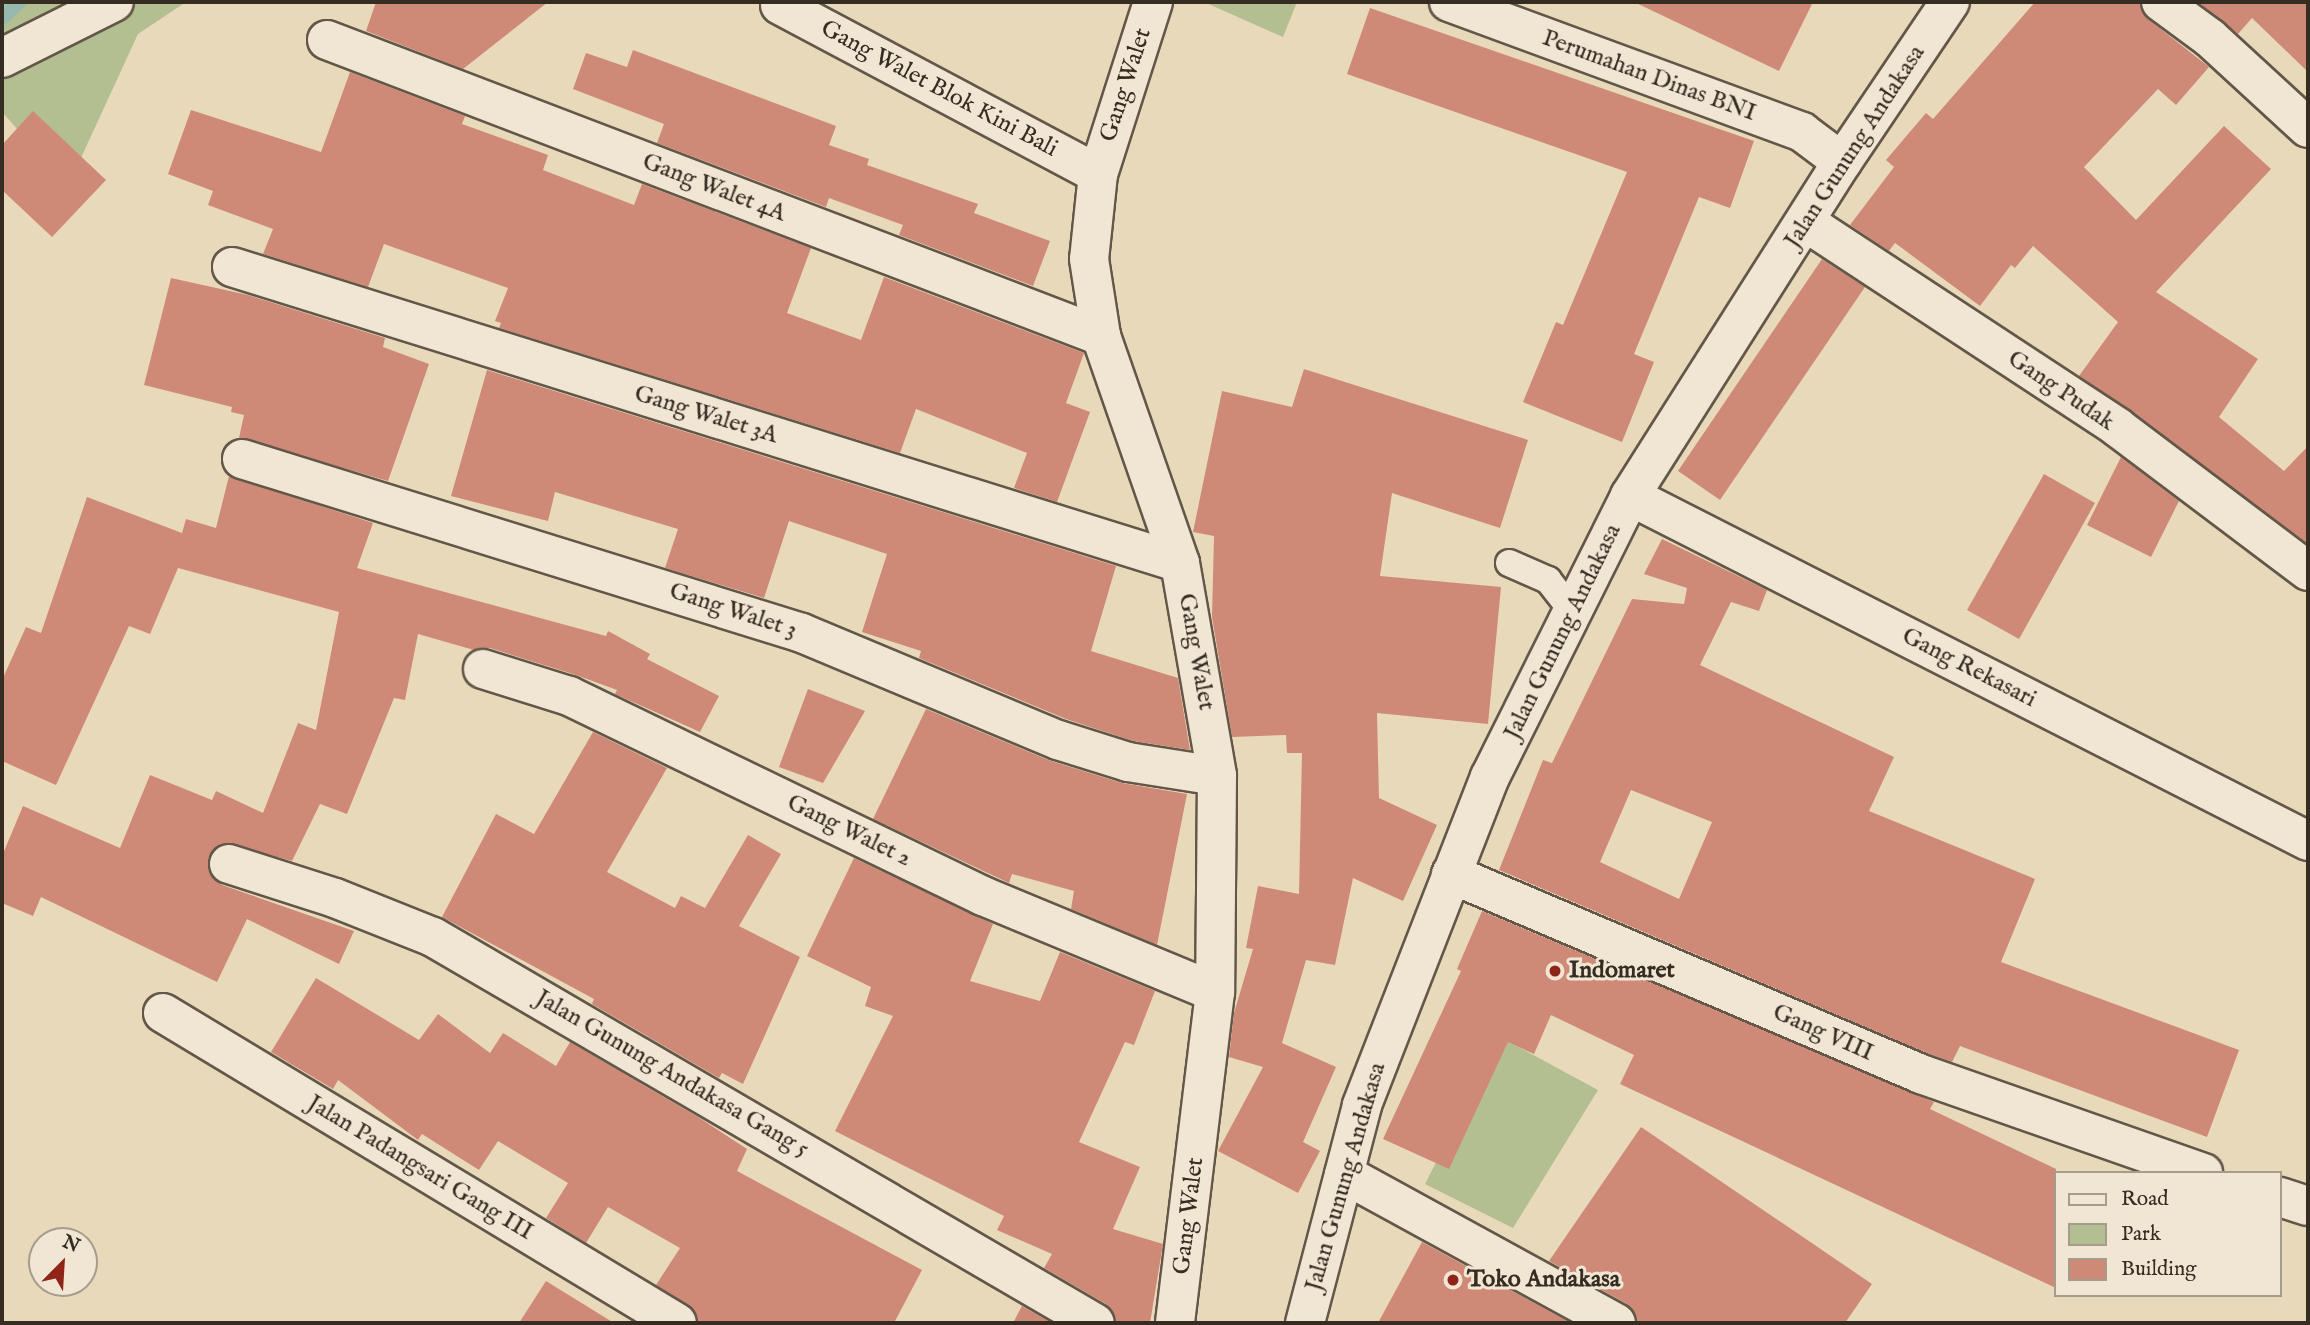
<!DOCTYPE html>
<html>
<head>
<meta charset="utf-8">
<style>
  body { margin:0 }
  #map { position:relative; width:2310px; height:1325px; overflow:hidden; background:#e8d9bb; font-family:"IM FELL English",serif }
  div>[style] { position:absolute }
  .green>* { inset:0; background:#b4bf91 }
  .stream>* { height:14px; margin:-7px; padding:0 7px; transform-origin:7px; border-radius:7px; background:#97bab0 }
  .building>* { inset:0; background:#cf8a77 }
  .roads { filter:drop-shadow(2px 0 #625748) drop-shadow(-2px 0 #625748) drop-shadow(0 2px #625748) drop-shadow(0 -2px #625748) }
  .lane>* { height:26px; margin:-13px; padding:0 13px; transform-origin:13px; border-radius:13px; background:#f0e6d3 }
  .street>* { height:38px; margin:-19px; padding:0 19px; transform-origin:19px; border-radius:19px; background:#f0e6d3 }
  .secondary>* { height:38px; margin:-19px; padding:0 19px; transform-origin:19px; border-radius:19px; background:#f0e6d3 }
  .dots>* { width:19px; height:19px; translate:-50% -50%; box-sizing:border-box; border:4px solid #f0e6d3; border-radius:50% }
  span { translate:-50% -50%; white-space:nowrap; text-align:center; line-height:1.15; -webkit-text-stroke:6px #f0e6d3; paint-order:stroke }
  .street-label { font-size:24px; color:#352c22 }
  .poi-label { font-size:24px; color:#352c22; font-weight:700 }
  .left { translate:0 -50%; text-align:left }
  .frame { position:absolute; inset:0; border:4px solid #352c22; pointer-events:none }
  .legend { position:absolute; left:2054px; top:1171px; width:228px; height:126px; box-sizing:border-box; background:#f0e6d3; border:2px solid #a59c8c; margin:0; padding:9px 12px; list-style:none; font-size:21px; color:#352c22 }
  .legend li { display:flex; align-items:center; gap:14px; height:35px }
  .legend b { width:35px; border:2px solid #a59c8c }
  .north { position:absolute; left:28px; top:1227px; width:70px; height:70px; box-sizing:border-box; background:#f0e6d3; border:2px solid #a59c8c; border-radius:50%; rotate:24deg; font-size:19px; font-weight:700; line-height:28px; text-align:center; color:#352c22 }
  .north::after { content:''; display:block; margin:auto; width:24px; height:32px; background:#8f2418; clip-path:polygon(50% 0,100% 100%,50% 72%,0 100%) }
</style>
</head>
<body>
<div id="map">
  <div class="green">
    <div style="clip-path:polygon(2px 2px,186px 2px,138px 34px,68px 186px,2px 112px)"></div>
    <div style="clip-path:polygon(1204px 2px,1297px 2px,1283px 37px)"></div>
    <div style="clip-path:polygon(1500px 1037px,1598px 1090px,1513px 1228px,1425px 1184px)"></div>
  </div>
  <div class="stream">
    <div style="left:2px;top:18px;width:24px;rotate:-42deg"></div>
  </div>
  <div class="building">
    <div style="clip-path:polygon(376px 2px,548px 2px,463px 69px,366px 31px)"></div>
    <div style="clip-path:polygon(1634px 2px,1813px 2px,1779px 71px)"></div>
    <div style="clip-path:polygon(2035px 2px,2139px 2px,2148px 19px,2209px 67px,2176px 105px,2158px 89px,2084px 167px,2136px 220px,2224px 126px,2271px 169px,2156px 292px,2258px 359px,2219px 417px,2284px 471px,2308px 446px,2308px 544px,2079px 376px,2118px 322px,2033px 246px,2015px 268px,2011px 265px,1980px 306px,1895px 243px,1889px 251px,1850px 225px,1894px 167px,1886px 160px,1926px 113px,1933px 119px)"></div>
    <div style="clip-path:polygon(2198px 2px,2308px 2px,2308px 72px,2252px 18px,2238px 34px)"></div>
    <div style="clip-path:polygon(1370px 8px,1754px 141px,1730px 208px,1699px 197px,1634px 354px,1654px 362px,1622px 442px,1523px 402px,1556px 322px,1563px 325px,1627px 172px,1347px 74px)"></div>
    <div style="clip-path:polygon(633px 50px,836px 126px,829px 145px,869px 159px,867px 165px,978px 204px,974px 213px,1050px 241px,1033px 286px,899px 235px,903px 225px,829px 198px,826px 207px,657px 143px,664px 124px,573px 89px,586px 53px,627px 67px)"></div>
    <div style="clip-path:polygon(350px 72px,465px 116px,462px 124px,548px 155px,543px 170px,634px 205px,642px 184px,811px 248px,787px 313px,861px 340px,884px 277px,1084px 353px,1066px 403px,1090px 412px,1057px 502px,1014px 488px,1027px 453px,916px 409px,900px 453px,499px 328px,501px 323px,495px 321px,508px 288px,384px 244px,368px 287px,263px 254px,273px 229px,208px 205px,213px 191px,168px 174px,191px 110px,321px 152px)"></div>
    <div style="clip-path:polygon(33px 111px,106px 180px,52px 237px,2px 190px,2px 145px)"></div>
    <div style="clip-path:polygon(1822px 259px,1865px 287px,1720px 500px,1678px 471px)"></div>
    <div style="clip-path:polygon(171px 278px,248px 295px,385px 338px,383px 347px,429px 364px,388px 481px,239px 438px,244px 415px,231px 412px,232px 407px,144px 385px)"></div>
    <div style="clip-path:polygon(1304px 369px,1528px 440px,1500px 528px,1392px 493px,1380px 576px,1501px 587px,1488px 724px,1377px 713px,1379px 798px,1437px 825px,1403px 901px,1353px 878px,1335px 965px,1306px 960px,1282px 1043px,1336px 1067px,1303px 1142px,1320px 1151px,1298px 1193px,1218px 1151px,1263px 1067px,1229px 1057px,1234px 1013px,1253px 949px,1246px 948px,1258px 886px,1299px 894px,1302px 753px,1287px 753px,1286px 735px,1232px 737px,1212px 617px,1214px 536px,1193px 532px,1222px 391px,1292px 407px)"></div>
    <div style="clip-path:polygon(487px 370px,1116px 566px,1091px 651px,1178px 678px,1190px 750px,1133px 741px,1066px 719px,919px 658px,921px 651px,862px 632px,887px 554px,789px 521px,764px 598px,665px 568px,678px 529px,555px 492px,548px 521px,451px 496px)"></div>
    <div style="clip-path:polygon(2121px 457px,2179px 501px,2151px 557px,2087px 525px)"></div>
    <div style="clip-path:polygon(2044px 474px,2095px 503px,2019px 639px,1967px 610px)"></div>
    <div style="clip-path:polygon(229px 476px,373px 523px,357px 568px,606px 636px,608px 631px,650px 654px,647px 659px,719px 696px,700px 732px,615px 694px,617px 690px,576px 675px,490px 648px,474px 650px,418px 634px,405px 700px,394px 698px,347px 814px,320px 804px,292px 861px,225px 843px,208px 858px,208px 869px,222px 885px,354px 931px,339px 964px,247px 919px,217px 982px,41px 897px,33px 916px,2px 903px,2px 856px,23px 806px,120px 848px,150px 775px,212px 800px,216px 791px,263px 813px,298px 723px,316px 730px,339px 612px,178px 568px,150px 634px,129px 626px,56px 785px,2px 761px,2px 680px,26px 627px,41px 633px,87px 497px,182px 533px,186px 519px,216px 528px)"></div>
    <div style="clip-path:polygon(evenodd,1662px 539px,1767px 590px,1759px 611px,1731px 602px,1700px 665px,1894px 757px,1869px 811px,2035px 879px,2001px 962px,2239px 1050px,2207px 1137px,1960px 1046px,1952px 1062px,1929px 1054px,1499px 870px,1543px 760px,1552px 763px,1632px 599px,1684px 604px,1687px 588px,1644px 574px,1662px 539px,1631px 790px,1712px 822px,1679px 899px,1600px 862px,1631px 790px)"></div>
    <div style="clip-path:polygon(808px 689px,865px 711px,823px 783px,779px 767px)"></div>
    <div style="clip-path:polygon(926px 709px,1051px 761px,1122px 783px,1187px 794px,1157px 945px,1071px 909px,1074px 891px,1012px 874px,1009px 883px,873px 819px)"></div>
    <div style="clip-path:polygon(593px 732px,667px 768px,607px 872px,675px 908px,681px 896px,705px 908px,748px 835px,781px 854px,739px 926px,800px 957px,743px 1084px,722px 1073px,719px 1078px,592px 1004px,594px 999px,442px 917px,496px 814px,534px 834px)"></div>
    <div style="clip-path:polygon(854px 858px,993px 924px,970px 981px,1040px 1001px,1060px 952px,1155px 991px,1134px 1045px,1125px 1042px,1079px 1142px,1140px 1167px,1113px 1229px,1163px 1244px,1150px 1323px,1117px 1323px,1106px 1304px,1044px 1268px,1052px 1254px,997px 1230px,1004px 1216px,835px 1131px,893px 1016px,865px 1006px,871px 987px,807px 956px)"></div>
    <div style="clip-path:polygon(1482px 911px,1934px 1102px,1930px 1109px,2056px 1169px,2056px 1288px,1620px 1084px,1634px 1055px,1551px 1015px,1534px 1054px,1508px 1042px,1449px 1169px,1383px 1139px,1461px 971px,1457px 969px)"></div>
    <div style="clip-path:polygon(316px 978px,419px 1040px,438px 1014px,490px 1053px,503px 1033px,556px 1066px,570px 1042px,698px 1117px,747px 1149px,737px 1171px,922px 1270px,894px 1323px,699px 1323px,689px 1305px,656px 1285px,680px 1248px,608px 1207px,586px 1243px,546px 1218px,568px 1183px,498px 1141px,479px 1170px,422px 1134px,418px 1140px,338px 1080px,333px 1089px,271px 1052px)"></div>
    <div style="clip-path:polygon(1641px 1127px,1872px 1284px,1845px 1323px,1638px 1323px,1627px 1304px,1549px 1261px)"></div>
    <div style="clip-path:polygon(1422px 1242px,1571px 1323px,1378px 1323px)"></div>
    <div style="clip-path:polygon(546px 1281px,614px 1323px,519px 1323px)"></div>
    <div style="clip-path:polygon(1022px 1306px,1052px 1323px,1013px 1323px)"></div>
  </div>
  <div class="roads">
    <div class="lane">
      <div style="left:1509px;top:563px;width:43px;rotate:23.6deg"></div>
      <div style="left:1548px;top:580px;width:41px;rotate:52deg"></div>
    </div>
    <div class="street">
      <div style="left:1153px;top:2px;width:181px;rotate:107.7deg"></div>
      <div style="left:1098px;top:174px;width:85px;rotate:96deg"></div>
      <div style="left:1089px;top:259px;width:78px;rotate:81.1deg"></div>
      <div style="left:1101px;top:336px;width:240px;rotate:70.8deg"></div>
      <div style="left:1180px;top:563px;width:216px;rotate:80.1deg"></div>
      <div style="left:1217px;top:776px;width:216px;rotate:90.5deg"></div>
      <div style="left:1215px;top:992px;width:333px;rotate:96.9deg"></div>
      <div style="left:1449px;top:2px;width:376px;rotate:20.2deg"></div>
      <div style="left:1802px;top:132px;width:50px;rotate:36.9deg"></div>
      <div style="left:2161px;top:2px;width:61px;rotate:36.3deg"></div>
      <div style="left:2210px;top:38px;width:133px;rotate:42.6deg"></div>
      <div style="left:780px;top:5px;width:360px;rotate:28deg"></div>
      <div style="left:327px;top:40px;width:829px;rotate:20.93deg"></div>
      <div style="left:2px;top:58px;width:125px;rotate:-26.6deg"></div>
      <div style="left:1807px;top:223px;width:371px;rotate:33.3deg"></div>
      <div style="left:2117px;top:427px;width:239px;rotate:37deg"></div>
      <div style="left:232px;top:267px;width:993px;rotate:17.34deg"></div>
      <div style="left:242px;top:459px;width:586px;rotate:17.26deg"></div>
      <div style="left:802px;top:633px;width:277px;rotate:22.7deg"></div>
      <div style="left:1058px;top:740px;width:73px;rotate:17.4deg"></div>
      <div style="left:1128px;top:762px;width:90px;rotate:8.9deg"></div>
      <div style="left:1630px;top:496px;width:761px;rotate:26.97deg"></div>
      <div style="left:483px;top:669px;width:90px;rotate:17.4deg"></div>
      <div style="left:569px;top:696px;width:460px;rotate:25.8deg"></div>
      <div style="left:983px;top:896px;width:251px;rotate:22.5deg"></div>
      <div style="left:229px;top:864px;width:111px;rotate:17.8deg"></div>
      <div style="left:335px;top:898px;width:105px;rotate:21.7deg"></div>
      <div style="left:433px;top:937px;width:766px;rotate:30.25deg"></div>
      <div style="left:1451px;top:874px;width:511px;rotate:23.05deg"></div>
      <div style="left:1921px;top:1074px;width:299px;rotate:19.3deg"></div>
      <div style="left:163px;top:1013px;width:600px;rotate:31.09deg"></div>
      <div style="left:1344px;top:1174px;width:310px;rotate:28.7deg"></div>
      <div style="left:2280px;top:1197px;width:29px;rotate:18deg"></div>
    </div>
    <div class="secondary">
      <div style="left:1305px;top:1323px;width:225px;rotate:-75.3deg"></div>
      <div style="left:1362px;top:1105px;width:352px;rotate:-68.7deg"></div>
      <div style="left:1490px;top:777px;width:314px;rotate:-63.5deg"></div>
      <div style="left:1630px;top:496px;width:396px;rotate:-57.6deg"></div>
      <div style="left:1842px;top:162px;width:193px;rotate:-56deg"></div>
    </div>
  </div>
  <div class="dots">
    <div style="left:1555px;top:971px;background:#8f2418"></div>
    <div style="left:1453px;top:1280px;background:#8f2418"></div>
  </div>
  <div class="street-label">
    <span style="left:1649px;top:76px;rotate:20deg">Perumahan Dinas BNI</span>
    <span style="left:1126px;top:85px;rotate:-72deg">Gang Walet</span>
    <span style="left:939px;top:89px;rotate:28deg">Gang Walet Blok Kini Bali</span>
    <span style="left:1855px;top:147px;rotate:-57deg">Jalan Gunung Andakasa</span>
    <span style="left:714px;top:188px;rotate:21deg">Gang Walet 4A</span>
    <span style="left:2061px;top:391px;rotate:34deg">Gang Pudak</span>
    <span style="left:706px;top:415px;rotate:17deg">Gang Walet 3A</span>
    <span style="left:733px;top:611px;rotate:18deg">Gang Walet 3</span>
    <span style="left:1563px;top:632px;rotate:-64deg">Jalan Gunung Andakasa</span>
    <span style="left:1196px;top:652px;rotate:80deg">Gang Walet</span>
    <span style="left:1969px;top:668px;rotate:27deg">Gang Rekasari</span>
    <span style="left:849px;top:831px;rotate:26deg">Gang Walet 2</span>
    <span style="left:1823px;top:1033px;rotate:24deg">Gang VIII</span>
    <span style="left:672px;top:1074px;rotate:30deg">Jalan Gunung Andakasa Gang 5</span>
    <span style="left:420px;top:1168px;rotate:31deg">Jalan Padangsari Gang III</span>
    <span style="left:1346px;top:1177px;rotate:-74deg">Jalan Gunung Andakasa</span>
    <span style="left:1189px;top:1216px;rotate:-83deg">Gang Walet</span>
  </div>
  <div class="poi-label">
    <span class="left" style="left:1569px;top:971px">Indomaret</span>
    <span class="left" style="left:1467px;top:1280px">Toko Andakasa</span>
  </div>
  <div class="frame"></div>
  <ul class="legend">
  <li><b style="height:9px;background:#f0e6d3"></b>Road</li>
  <li><b style="height:19px;background:#b4bf91"></b>Park</li>
  <li><b style="height:19px;background:#cf8a77"></b>Building</li>
  </ul>
  <div class="north">N</div>
</div>
</body>
</html>
